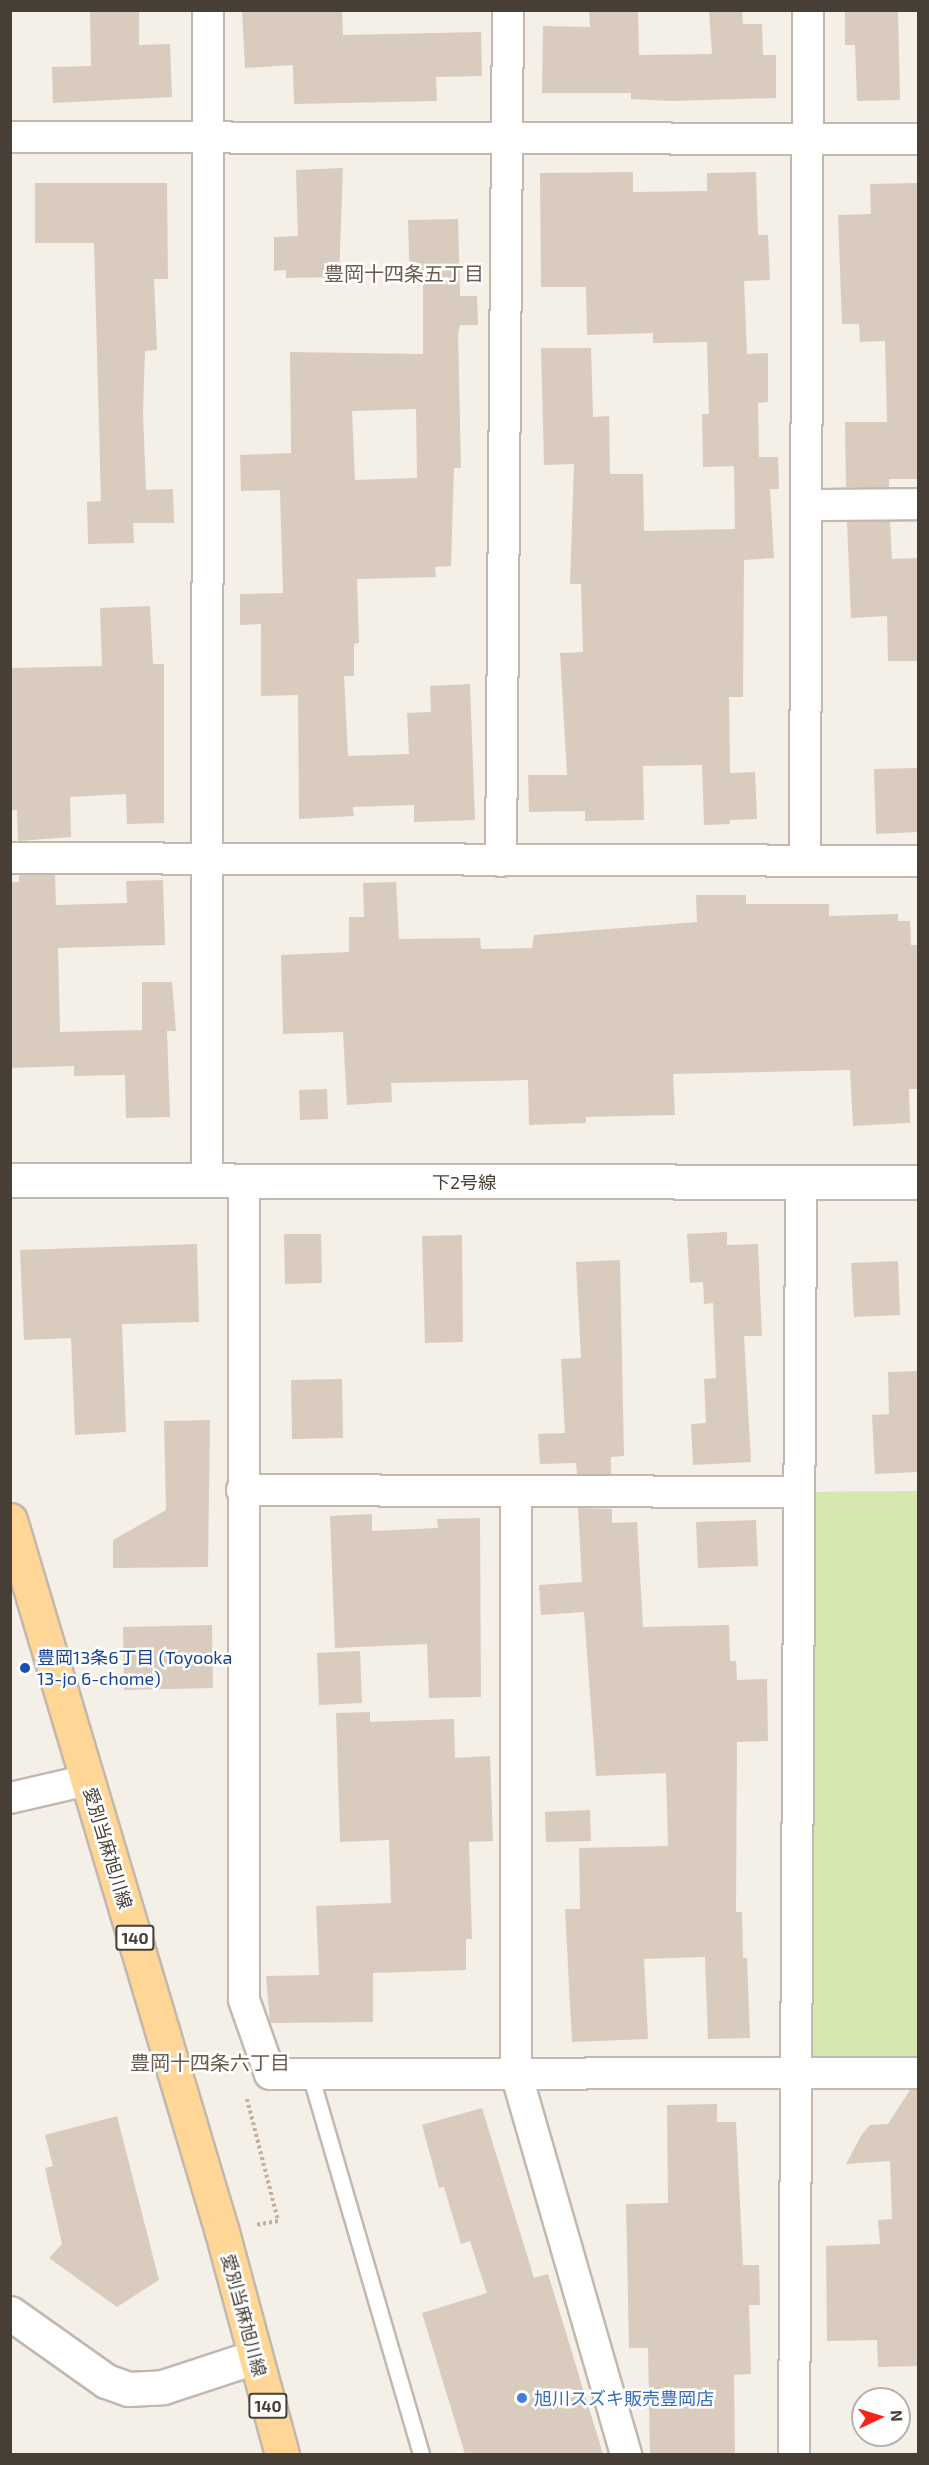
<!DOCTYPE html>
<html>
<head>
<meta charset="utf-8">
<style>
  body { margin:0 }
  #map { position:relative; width:929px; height:2465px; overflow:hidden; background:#f4efe7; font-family:"Exo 2","Noto Sans JP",sans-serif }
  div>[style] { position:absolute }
  .green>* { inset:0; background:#d5e8b0 }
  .building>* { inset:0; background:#d9ccbf }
  .path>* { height:4px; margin-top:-2px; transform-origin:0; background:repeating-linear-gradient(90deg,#c1b09b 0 3px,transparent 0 6px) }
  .roads { filter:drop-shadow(2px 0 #c2b8ad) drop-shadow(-2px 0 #c2b8ad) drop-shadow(0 2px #c2b8ad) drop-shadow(0 -2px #c2b8ad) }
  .service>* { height:15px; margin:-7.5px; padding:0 7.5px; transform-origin:7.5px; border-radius:7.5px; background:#fff }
  .minor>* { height:30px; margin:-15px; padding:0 15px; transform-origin:15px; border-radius:15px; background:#fff }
  .tertiary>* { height:33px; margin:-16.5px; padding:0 16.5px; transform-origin:16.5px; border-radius:16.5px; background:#fff }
  .primary>* { height:33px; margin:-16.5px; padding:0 16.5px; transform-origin:16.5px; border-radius:16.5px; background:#ffd695 }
  .dots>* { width:16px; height:16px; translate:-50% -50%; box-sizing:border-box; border:3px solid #fff; border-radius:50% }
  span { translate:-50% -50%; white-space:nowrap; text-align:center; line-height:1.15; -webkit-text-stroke:5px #fff; paint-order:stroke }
  .shield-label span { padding:2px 4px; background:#fff; border:2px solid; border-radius:4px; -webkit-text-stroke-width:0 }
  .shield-label { font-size:16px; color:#473f36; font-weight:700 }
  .street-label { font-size:18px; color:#473f36 }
  .transit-label { font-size:18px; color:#164399 }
  .left { translate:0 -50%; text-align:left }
  .shop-label { font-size:18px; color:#366cbe }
  .neighbourhood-label { font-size:20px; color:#6a5b4d }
  .frame { position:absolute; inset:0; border:12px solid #473f36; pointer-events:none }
  .north { position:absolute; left:851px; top:2387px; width:60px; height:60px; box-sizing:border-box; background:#fff; border:2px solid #b5b2af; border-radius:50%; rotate:86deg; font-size:16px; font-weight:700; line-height:24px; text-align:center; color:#473f36 }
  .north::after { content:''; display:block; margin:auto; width:21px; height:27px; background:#fc2116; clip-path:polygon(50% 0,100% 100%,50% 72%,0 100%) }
</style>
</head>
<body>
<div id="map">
  <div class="green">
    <div style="clip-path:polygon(918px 1491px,918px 2073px,793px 2072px,797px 1492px)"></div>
  </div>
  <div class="building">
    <div style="clip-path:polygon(90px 10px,139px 10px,139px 45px,170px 44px,172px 97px,53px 103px,52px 67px,91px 66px)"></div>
    <div style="clip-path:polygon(242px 10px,342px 10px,343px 35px,481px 32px,482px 76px,436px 77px,437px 101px,294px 104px,293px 65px,245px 68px)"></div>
    <div style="clip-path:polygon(589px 10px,638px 10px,639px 55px,712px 54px,709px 10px,742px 10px,743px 24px,762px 24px,763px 55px,776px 55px,776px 98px,672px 101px,631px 99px,631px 93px,542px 93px,543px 26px,590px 27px)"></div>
    <div style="clip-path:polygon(845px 10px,898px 10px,900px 100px,857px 101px,855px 45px,845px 45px)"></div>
    <div style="clip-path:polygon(343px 168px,339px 277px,286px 278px,286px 270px,274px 271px,274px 237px,298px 236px,296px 170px)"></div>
    <div style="clip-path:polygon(633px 172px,633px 192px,707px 191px,707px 173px,756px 172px,758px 235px,768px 235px,770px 280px,744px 281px,747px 354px,768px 353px,768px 402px,758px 403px,759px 457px,778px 457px,779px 489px,770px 489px,774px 558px,744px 560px,743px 697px,729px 697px,730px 773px,755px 772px,757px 819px,730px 820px,730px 824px,704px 825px,702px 765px,643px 766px,644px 820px,585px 821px,585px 811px,529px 812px,528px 775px,567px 775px,560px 653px,583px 652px,581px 584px,570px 584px,574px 464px,544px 465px,541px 348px,591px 348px,593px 417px,609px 416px,610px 474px,643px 474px,644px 531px,735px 529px,734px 466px,703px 467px,702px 414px,709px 414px,707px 342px,653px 343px,653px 333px,587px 335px,586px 287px,541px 287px,540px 173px)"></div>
    <div style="clip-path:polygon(35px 183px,167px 183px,168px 279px,154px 279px,157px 350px,145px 351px,143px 413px,146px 490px,173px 489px,174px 523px,133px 523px,134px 543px,88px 544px,87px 502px,101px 501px,94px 243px,35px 243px)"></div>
    <div style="clip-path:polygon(918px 183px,918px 479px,889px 479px,889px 487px,846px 487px,845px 422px,887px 422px,885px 341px,860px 342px,859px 324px,842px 324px,838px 215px,871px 214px,870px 184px)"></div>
    <div style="clip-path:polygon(evenodd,458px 219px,460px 296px,477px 296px,478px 325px,460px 325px,458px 334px,461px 468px,454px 468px,451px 566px,435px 567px,436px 577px,357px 579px,359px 643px,354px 644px,354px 676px,344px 676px,348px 756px,409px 754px,407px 713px,431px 712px,430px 686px,470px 684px,475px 820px,414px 822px,414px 805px,353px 807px,354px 816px,299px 819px,298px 695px,261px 696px,261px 624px,240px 625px,240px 594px,283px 593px,280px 490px,241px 491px,240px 455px,291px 453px,290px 352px,423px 354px,423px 283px,410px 283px,408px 220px,458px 219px,416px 409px,417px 478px,355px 480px,352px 411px,416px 409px)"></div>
    <div style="clip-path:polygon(847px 522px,890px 522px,892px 559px,918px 558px,918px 661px,888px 661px,887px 616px,851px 618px)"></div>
    <div style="clip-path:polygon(150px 606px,153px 664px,164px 664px,164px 823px,127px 824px,126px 794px,70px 797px,71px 837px,18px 841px,17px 810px,10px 810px,10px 668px,102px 666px,100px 608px)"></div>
    <div style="clip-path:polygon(918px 768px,918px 832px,876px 834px,874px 769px)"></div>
    <div style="clip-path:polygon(19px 875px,55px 875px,56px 905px,127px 903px,126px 881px,163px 880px,165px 945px,58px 948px,60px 1032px,142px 1030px,142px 982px,172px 982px,176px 1031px,167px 1031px,170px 1117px,126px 1118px,125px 1075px,74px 1076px,74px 1066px,10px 1068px,10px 882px,19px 882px)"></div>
    <div style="clip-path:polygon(396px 882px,399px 939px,480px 938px,481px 949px,532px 948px,534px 935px,697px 922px,696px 895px,746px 895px,746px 904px,829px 904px,829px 916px,898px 914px,898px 921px,910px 921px,911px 945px,918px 945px,918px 1089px,909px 1089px,910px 1123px,853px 1126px,850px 1070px,673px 1074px,675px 1115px,586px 1117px,586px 1123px,529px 1125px,528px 1080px,391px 1083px,392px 1102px,347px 1105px,343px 1032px,283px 1034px,281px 955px,349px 952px,349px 917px,364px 917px,363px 883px)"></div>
    <div style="clip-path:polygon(327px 1089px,328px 1119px,300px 1120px,299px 1090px)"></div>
    <div style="clip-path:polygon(727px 1232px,727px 1245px,758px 1244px,762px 1336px,744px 1336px,751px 1462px,693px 1465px,691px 1424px,706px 1423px,704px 1379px,716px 1378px,713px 1303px,704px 1304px,703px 1282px,690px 1283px,687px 1234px)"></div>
    <div style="clip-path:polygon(284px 1234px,321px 1234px,322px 1283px,285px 1284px)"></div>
    <div style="clip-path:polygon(462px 1235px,463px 1342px,425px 1343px,422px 1236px)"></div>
    <div style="clip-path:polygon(197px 1244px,199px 1322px,122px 1324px,126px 1432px,75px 1435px,71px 1338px,24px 1340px,20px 1250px)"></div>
    <div style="clip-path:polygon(620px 1260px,624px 1456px,611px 1457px,611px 1474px,577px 1474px,576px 1463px,540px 1464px,538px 1434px,565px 1433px,561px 1359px,581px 1358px,576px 1262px)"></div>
    <div style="clip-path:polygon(898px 1261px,900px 1315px,854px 1317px,851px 1263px)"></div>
    <div style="clip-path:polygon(918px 1371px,918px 1472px,875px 1474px,872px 1415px,889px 1414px,888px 1372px)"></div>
    <div style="clip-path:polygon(342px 1379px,343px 1438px,292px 1439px,291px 1380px)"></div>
    <div style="clip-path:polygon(210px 1420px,208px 1567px,113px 1568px,113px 1540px,166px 1510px,164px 1421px)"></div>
    <div style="clip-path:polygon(578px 1508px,612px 1509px,612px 1523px,637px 1522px,643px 1627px,729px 1625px,730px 1661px,736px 1661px,737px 1680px,767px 1679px,768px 1741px,737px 1742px,736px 1912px,742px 1912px,743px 1958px,747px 1958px,750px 2038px,708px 2039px,705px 1957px,644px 1959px,648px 2039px,572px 2042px,565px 1909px,580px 1909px,579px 1848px,668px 1846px,666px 1773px,596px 1776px,584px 1612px,541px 1615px,539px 1585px,582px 1582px)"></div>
    <div style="clip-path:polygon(372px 1514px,372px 1531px,438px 1528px,437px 1519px,480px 1518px,481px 1697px,429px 1698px,427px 1644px,335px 1648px,330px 1516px)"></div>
    <div style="clip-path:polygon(756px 1520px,758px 1566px,698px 1568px,696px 1522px)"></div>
    <div style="clip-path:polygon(212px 1625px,213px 1688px,124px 1690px,123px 1627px)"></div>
    <div style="clip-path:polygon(360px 1651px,362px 1703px,319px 1705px,317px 1653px)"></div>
    <div style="clip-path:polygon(370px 1712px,370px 1722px,454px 1719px,455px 1758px,490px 1756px,493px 1841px,469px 1842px,472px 1939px,466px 1939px,466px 1970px,373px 1973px,373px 2022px,270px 2023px,266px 1976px,319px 1975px,316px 1906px,391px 1903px,389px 1840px,340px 1842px,336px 1713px)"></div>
    <div style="clip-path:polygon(590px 1810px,591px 1841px,546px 1842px,545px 1812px)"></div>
    <div style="clip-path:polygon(910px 2090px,918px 2090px,918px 2366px,878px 2367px,877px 2340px,827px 2341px,826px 2246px,880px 2244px,878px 2220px,892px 2219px,890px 2161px,846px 2164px,862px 2134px,870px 2125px,888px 2124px)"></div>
    <div style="clip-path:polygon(717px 2104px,717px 2122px,736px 2122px,743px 2265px,759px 2265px,760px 2305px,749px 2305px,751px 2374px,734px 2375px,735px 2454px,650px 2454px,648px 2348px,629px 2348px,626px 2204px,668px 2203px,667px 2105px)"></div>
    <div style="clip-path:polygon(482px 2108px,534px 2278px,548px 2274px,603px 2454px,465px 2454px,422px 2313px,487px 2293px,470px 2241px,461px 2244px,444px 2187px,439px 2188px,422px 2125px)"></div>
    <div style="clip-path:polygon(117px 2116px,159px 2280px,117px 2307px,49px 2258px,62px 2244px,45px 2168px,53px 2166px,45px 2135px)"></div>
  </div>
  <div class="path">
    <div style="left:247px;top:2099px;width:126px;rotate:75.7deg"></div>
    <div style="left:278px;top:2221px;width:23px;rotate:170deg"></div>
  </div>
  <div class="roads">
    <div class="service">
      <div style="left:310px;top:2074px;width:396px;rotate:73.7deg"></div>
    </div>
    <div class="minor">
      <div style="left:10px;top:137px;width:908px;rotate:0.13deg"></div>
      <div style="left:809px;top:505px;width:109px;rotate:-0.5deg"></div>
      <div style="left:10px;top:858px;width:908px;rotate:0.19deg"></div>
      <div style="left:501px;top:861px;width:851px;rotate:-89.53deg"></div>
      <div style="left:805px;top:861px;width:851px;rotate:-89.8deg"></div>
      <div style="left:207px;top:1182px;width:1172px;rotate:-89.95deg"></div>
      <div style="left:244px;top:1182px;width:818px;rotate:90deg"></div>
      <div style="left:244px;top:2000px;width:78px;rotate:70.6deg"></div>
      <div style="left:270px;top:2074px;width:648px;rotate:-0.09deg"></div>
      <div style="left:242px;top:1490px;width:555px;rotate:0.21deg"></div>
      <div style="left:516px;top:1493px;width:580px;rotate:90deg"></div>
      <div style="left:516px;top:2073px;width:397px;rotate:73.9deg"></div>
      <div style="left:10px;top:1798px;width:80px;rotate:-13deg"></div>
      <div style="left:794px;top:2454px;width:1272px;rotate:-89.68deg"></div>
    </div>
    <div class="tertiary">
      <div style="left:10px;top:1180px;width:908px;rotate:0.13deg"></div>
      <div style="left:10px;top:2313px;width:118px;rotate:35.3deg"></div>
      <div style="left:106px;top:2381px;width:23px;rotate:20deg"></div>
      <div style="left:128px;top:2389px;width:35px;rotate:-3deg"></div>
      <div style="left:163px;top:2387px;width:96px;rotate:-18.2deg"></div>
    </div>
    <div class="primary">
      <div style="left:10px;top:1520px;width:743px;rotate:73.42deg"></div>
      <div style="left:222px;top:2232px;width:230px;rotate:74.9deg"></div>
    </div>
  </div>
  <div class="dots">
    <div style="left:25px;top:1668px;background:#1a4fb4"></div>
    <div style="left:522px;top:2398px;background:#3f7fe0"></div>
  </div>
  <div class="shield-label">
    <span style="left:135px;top:1938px">140</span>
    <span style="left:268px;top:2406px">140</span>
  </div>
  <div class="street-label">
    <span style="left:464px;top:1182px">下2号線</span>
    <span style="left:108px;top:1848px;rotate:73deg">愛別当麻旭川線</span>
    <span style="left:244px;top:2315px;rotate:75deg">愛別当麻旭川線</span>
  </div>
  <div class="transit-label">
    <span class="left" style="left:37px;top:1668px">豊岡13条6丁目 (Toyooka<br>13-jo 6-chome)</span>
  </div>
  <div class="shop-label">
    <span class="left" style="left:534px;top:2398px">旭川スズキ販売豊岡店</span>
  </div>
  <div class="neighbourhood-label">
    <span style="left:404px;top:273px">豊岡十四条五丁目</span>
    <span style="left:210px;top:2062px">豊岡十四条六丁目</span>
  </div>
  <div class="frame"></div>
  <div class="north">N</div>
</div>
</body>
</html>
